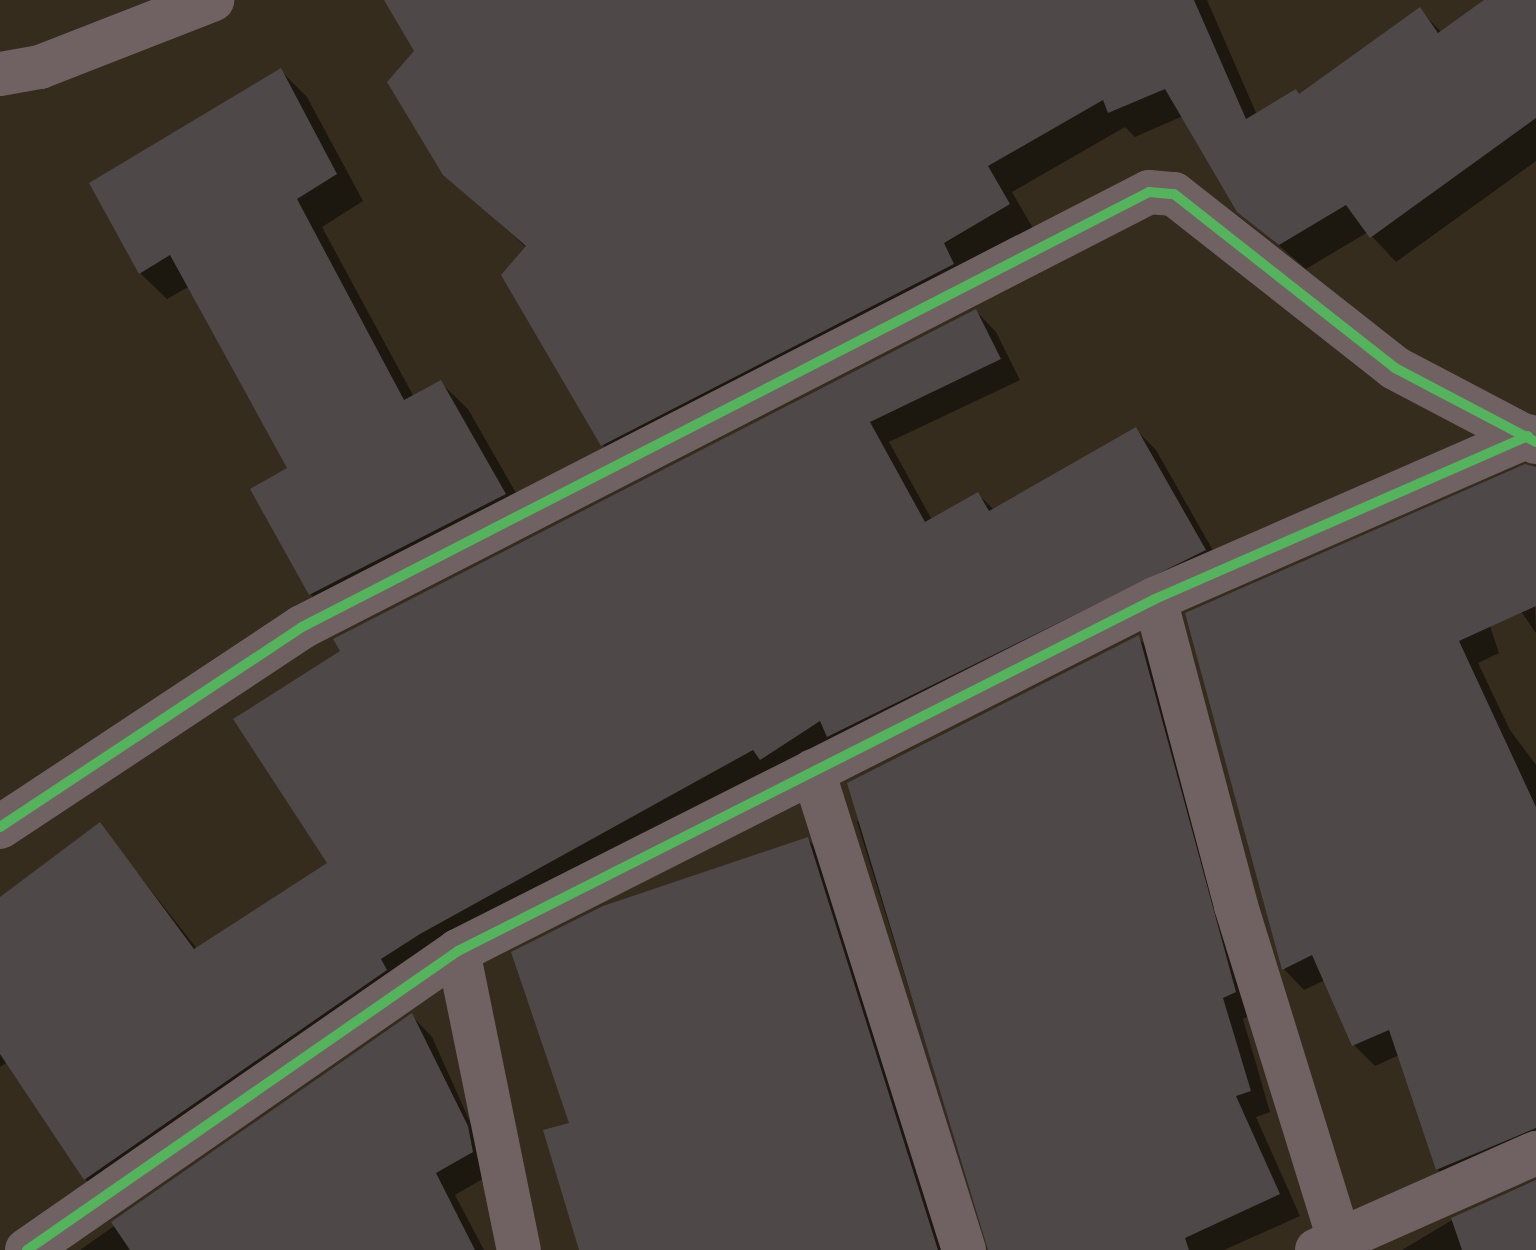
<!DOCTYPE html>
<html>
<head>
<meta charset="utf-8">
<style>
  body { margin:0 }
  #map { position:relative; width:1536px; height:1250px; overflow:hidden; background:#352c1d; font-family:Cabin,sans-serif }
  div>[style] { position:absolute }
  .shadow>* { inset:0; background:#0007 }
  .building>* { inset:0; background:#4e4849 }
  .minor>* { height:44px; margin:-22px; padding:0 22px; transform-origin:22px; border-radius:22px; background:#706262 }
  .cycleway>* { height:10px; margin:-5px; padding:0 5px; transform-origin:5px; border-radius:5px; background:#56b35d }
  span { translate:-50% -50%; white-space:nowrap; text-align:center; line-height:1.15; -webkit-text-stroke:7px #1f180c; paint-order:stroke }
</style>
</head>
<body>
<div id="map">
  <div class="shadow">
    <div style="clip-path:polygon(387px 0,1207px 0,1257px 115px,1300px 96px,1420px 10px,1442px 33px,1487px 0,1536px 0,1536px 161px,1396px 262px,1368px 232px,1306px 269px,1239px 211px,1183px 116px,1135px 137px,1125px 127px,1012px 192px,1034px 230px,627px 470px,602px 444px,527px 248px,445px 174px,417px 51px)"></div>
    <div style="clip-path:polygon(280px 70px,307px 97px,363px 201px,322px 227px,414px 397px,441px 383px,468px 409px,532px 521px,337px 621px,310px 594px,289px 469px,190px 286px,167px 299px,140px 273px)"></div>
    <div style="clip-path:polygon(976px 311px,996px 332px,1020px 380px,889px 442px,932px 520px,978px 494px,994px 510px,1136px 430px,1156px 450px,1224px 570px,773px 770px,105px 1199px,85px 1179px,8px 1062px,0 1067px,0 899px,100px 825px,197px 949px,330px 863px)"></div>
    <div style="clip-path:polygon(1530px 468px,1536px 633px,1485px 560px,1470px 567px,1499px 653px,1478px 663px,1510px 730px,1536px 765px,1536px 1158px,1458px 1190px,1437px 1169px,1399px 1055px,1375px 1066px,1354px 1045px,1325px 980px,1304px 990px,1284px 969px,1187px 614px)"></div>
    <div style="clip-path:polygon(1138px 638px,1159px 658px,1256px 1013px,1243px 1019px,1270px 1112px,1256px 1117px,1300px 1216px,1224px 1250px,990px 1250px,857px 822px)"></div>
    <div style="clip-path:polygon(807px 839px,828px 860px,951px 1250px,581px 1250px,571px 1124px)"></div>
    <div style="clip-path:polygon(412px 1016px,432px 1037px,493px 1173px,455px 1195px,484px 1250px,80px 1250px)"></div>
    <div style="clip-path:polygon(1536px 1182px,1536px 1250px,1402px 1250px,1452px 1220px)"></div>
  </div>
  <div class="building">
    <div style="clip-path:polygon(384px 0,1194px 0,1246px 119px,1296px 89px,1299px 94px,1420px 7px,1438px 33px,1484px 0,1536px 0,1536px 118px,1370px 238px,1346px 205px,1279px 245px,1237px 212px,1165px 89px,1108px 113px,1103px 100px,988px 166px,1010px 204px,944px 243px,954px 264px,601px 446px,501px 275px,526px 246px,443px 175px,387px 82px,414px 51px)"></div>
    <div style="clip-path:polygon(281px 68px,337px 174px,297px 199px,404px 400px,441px 380px,506px 494px,309px 595px,250px 489px,287px 468px,170px 255px,139px 274px,89px 183px)"></div>
    <div style="clip-path:polygon(976px 309px,1001px 359px,870px 422px,925px 522px,978px 492px,989px 511px,1136px 427px,1206px 550px,827px 737px,820px 721px,760px 760px,753px 750px,420px 934px,381px 959px,387px 970px,84px 1180px,0 1054px,0 897px,100px 822px,194px 949px,327px 863px,233px 719px,340px 651px,333px 639px)"></div>
    <div style="clip-path:polygon(1525px 464px,1536px 467px,1536px 606px,1459px 641px,1536px 807px,1536px 1128px,1436px 1170px,1389px 1030px,1352px 1046px,1312px 955px,1282px 970px,1185px 613px)"></div>
    <div style="clip-path:polygon(1139px 635px,1236px 992px,1223px 998px,1251px 1091px,1236px 1096px,1280px 1194px,1185px 1238px,1189px 1250px,988px 1250px,847px 783px)"></div>
    <div style="clip-path:polygon(808px 837px,938px 1250px,579px 1250px,543px 1130px,569px 1123px,511px 952px,603px 906px)"></div>
    <div style="clip-path:polygon(412px 1013px,468px 1126px,473px 1152px,436px 1173px,475px 1250px,130px 1250px,111px 1222px)"></div>
    <div style="clip-path:polygon(1536px 1180px,1536px 1250px,1462px 1250px,1451px 1218px)"></div>
  </div>
  <div class="minor">
    <div style="left:0;top:74px;width:41px;rotate:-9.9deg"></div>
    <div style="left:40px;top:67px;width:185px;rotate:-21.3deg"></div>
    <div style="left:1155px;top:599px;width:318px;rotate:75.2deg"></div>
    <div style="left:1236px;top:906px;width:349px;rotate:72.8deg"></div>
    <div style="left:813px;top:771px;width:502px;rotate:72.5deg"></div>
    <div style="left:0;top:827px;width:362px;rotate:-33.5deg"></div>
    <div style="left:302px;top:627px;width:952px;rotate:-27.18deg"></div>
    <div style="left:1149px;top:192px;width:25px;rotate:5deg"></div>
    <div style="left:1174px;top:194px;width:281px;rotate:38.2deg"></div>
    <div style="left:1395px;top:368px;width:159px;rotate:27.7deg"></div>
    <div style="left:458px;top:951px;width:305px;rotate:78.5deg"></div>
    <div style="left:27px;top:1250px;width:525px;rotate:-34.75deg"></div>
    <div style="left:458px;top:951px;width:781px;rotate:-26.79deg"></div>
    <div style="left:1155px;top:599px;width:407px;rotate:-23.6deg"></div>
    <div style="left:1317px;top:1250px;width:240px;rotate:-23.9deg"></div>
  </div>
  <div class="cycleway">
    <div style="left:0;top:827px;width:362px;rotate:-33.5deg"></div>
    <div style="left:302px;top:627px;width:952px;rotate:-27.18deg"></div>
    <div style="left:1149px;top:192px;width:25px;rotate:5deg"></div>
    <div style="left:1174px;top:194px;width:281px;rotate:38.2deg"></div>
    <div style="left:1395px;top:368px;width:159px;rotate:27.7deg"></div>
    <div style="left:27px;top:1250px;width:525px;rotate:-34.75deg"></div>
    <div style="left:458px;top:951px;width:781px;rotate:-26.79deg"></div>
    <div style="left:1155px;top:599px;width:407px;rotate:-23.6deg"></div>
  </div>
</div>
</body>
</html>
